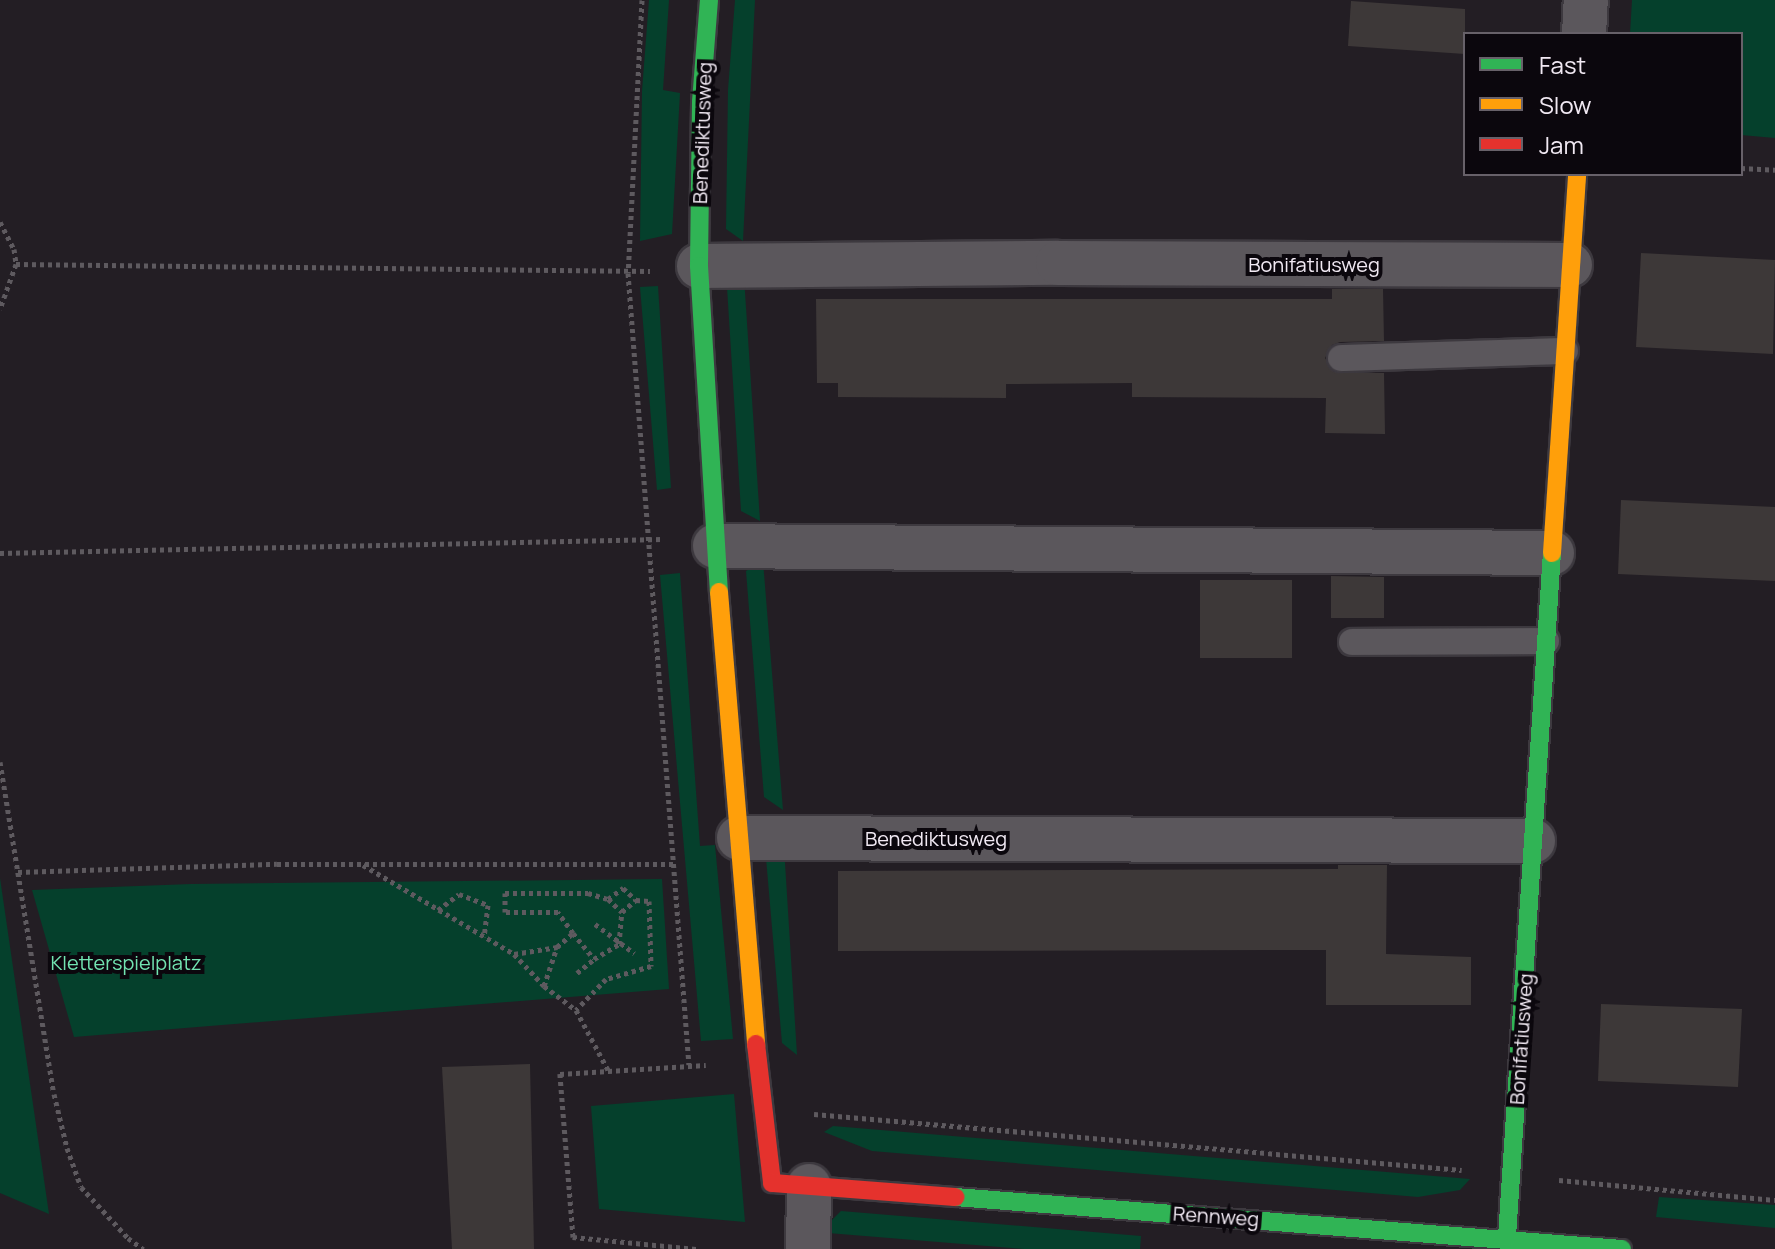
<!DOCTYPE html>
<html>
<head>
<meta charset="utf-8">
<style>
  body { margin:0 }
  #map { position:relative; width:1775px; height:1249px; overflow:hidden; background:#231e24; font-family:Manrope,sans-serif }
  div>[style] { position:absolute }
  .green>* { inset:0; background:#05402c }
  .building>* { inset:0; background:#3d3838 }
  .path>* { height:5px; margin-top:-2.5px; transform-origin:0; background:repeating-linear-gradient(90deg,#5e5a5f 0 4px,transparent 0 8px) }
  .roads { filter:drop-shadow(2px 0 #3d393f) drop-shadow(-2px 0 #3d393f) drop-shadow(0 2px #3d393f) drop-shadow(0 -2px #3d393f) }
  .lane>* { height:26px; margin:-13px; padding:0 13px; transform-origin:13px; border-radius:13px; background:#5b575c }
  .street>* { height:44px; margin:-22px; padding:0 22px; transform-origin:22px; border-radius:22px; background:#5b575c }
  .fast>* { height:18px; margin:-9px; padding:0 9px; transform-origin:9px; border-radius:9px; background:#30b455 }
  .slow>* { height:18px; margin:-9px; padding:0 9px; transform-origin:9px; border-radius:9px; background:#ff9f0a }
  .jam>* { height:18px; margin:-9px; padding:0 9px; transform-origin:9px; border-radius:9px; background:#e5322d }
  span { translate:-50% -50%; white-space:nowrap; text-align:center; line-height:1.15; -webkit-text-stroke:8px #0b070d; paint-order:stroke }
  .street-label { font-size:20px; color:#f1e9f3 }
  .park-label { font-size:20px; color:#72e4b1 }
  .legend { position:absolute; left:1463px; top:32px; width:280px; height:144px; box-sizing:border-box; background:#0b070d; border:2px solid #676169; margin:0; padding:10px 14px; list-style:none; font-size:24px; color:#f1e9f3 }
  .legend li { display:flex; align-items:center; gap:16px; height:40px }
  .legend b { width:40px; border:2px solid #676169 }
</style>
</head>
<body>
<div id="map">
  <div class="green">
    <div style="clip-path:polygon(649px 0,669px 0,663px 90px,680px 93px,672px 234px,640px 241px,642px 91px)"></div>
    <div style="clip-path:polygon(735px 0,755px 0,743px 241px,726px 229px,728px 90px)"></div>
    <div style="clip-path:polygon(1632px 0,1775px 0,1775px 138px,1741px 135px,1741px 34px,1630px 34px)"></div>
    <div style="clip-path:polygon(744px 277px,760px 521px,741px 511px,727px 287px)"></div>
    <div style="clip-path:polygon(658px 286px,671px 488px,657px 490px,640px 287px)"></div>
    <div style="clip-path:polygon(763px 561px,783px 810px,764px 797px,746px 571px)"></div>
    <div style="clip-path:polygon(680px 573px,700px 846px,715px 845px,733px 1039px,701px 1041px,660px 575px)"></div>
    <div style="clip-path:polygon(784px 847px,797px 1055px,782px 1043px,766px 858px)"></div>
    <div style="clip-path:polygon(0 878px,49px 1214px,0 1193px)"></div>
    <div style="clip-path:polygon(662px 879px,669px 989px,74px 1037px,32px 890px,191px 884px)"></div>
    <div style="clip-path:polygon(734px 1094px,745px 1222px,599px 1209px,591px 1106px)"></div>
    <div style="clip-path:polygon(833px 1126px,1470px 1179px,1460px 1190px,1418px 1197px,872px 1151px,824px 1132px)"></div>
    <div style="clip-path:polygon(1659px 1197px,1775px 1205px,1775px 1228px,1656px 1217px)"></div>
    <div style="clip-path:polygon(841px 1211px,1141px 1236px,1140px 1249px,1024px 1249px,828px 1233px,829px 1223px)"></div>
  </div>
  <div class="building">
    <div style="clip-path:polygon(1351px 1px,1465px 9px,1465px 54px,1348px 46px)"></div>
    <div style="clip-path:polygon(1641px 253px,1775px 260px,1773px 354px,1636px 347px)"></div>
    <div style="clip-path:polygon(1332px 289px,1383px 289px,1384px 341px,1340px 342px,1332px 345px,1325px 358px,1334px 372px,1384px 373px,1385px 434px,1325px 433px,1326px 398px,1132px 397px,1132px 383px,1006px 384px,1006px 398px,838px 397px,838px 383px,817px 383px,816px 299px,1332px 299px)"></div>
    <div style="clip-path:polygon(1621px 500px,1775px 507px,1775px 581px,1618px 574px)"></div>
    <div style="clip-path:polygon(1331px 576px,1384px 577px,1384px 618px,1331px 618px)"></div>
    <div style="clip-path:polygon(1200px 580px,1292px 580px,1292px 658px,1200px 658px)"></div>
    <div style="clip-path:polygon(1338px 865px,1387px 865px,1386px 954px,1471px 957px,1471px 1005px,1326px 1005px,1326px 950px,838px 951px,838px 871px,1338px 869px)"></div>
    <div style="clip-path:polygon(1601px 1004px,1742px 1009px,1738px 1087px,1598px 1081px)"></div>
    <div style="clip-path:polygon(530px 1064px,534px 1249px,452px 1249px,442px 1067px)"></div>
  </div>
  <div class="path">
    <div style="left:642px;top:0;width:273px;rotate:92.9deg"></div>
    <div style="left:628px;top:273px;width:794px;rotate:85.6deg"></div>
    <div style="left:1741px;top:168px;width:34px;rotate:3deg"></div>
    <div style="left:0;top:222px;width:30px;rotate:63deg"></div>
    <div style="left:14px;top:249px;width:15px;rotate:82deg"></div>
    <div style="left:16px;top:264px;width:48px;rotate:109.6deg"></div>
    <div style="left:16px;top:264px;width:634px;rotate:0.63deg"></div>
    <div style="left:0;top:553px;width:663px;rotate:-1.21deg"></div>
    <div style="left:0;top:762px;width:336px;rotate:80.8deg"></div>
    <div style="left:54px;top:1094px;width:56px;rotate:76.5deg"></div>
    <div style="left:67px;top:1148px;width:41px;rotate:70.3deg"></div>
    <div style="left:81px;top:1187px;width:69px;rotate:47.3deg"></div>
    <div style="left:128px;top:1238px;width:19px;rotate:36deg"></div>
    <div style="left:363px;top:865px;width:175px;rotate:30.5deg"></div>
    <div style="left:514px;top:954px;width:44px;rotate:46.8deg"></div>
    <div style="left:544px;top:986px;width:40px;rotate:37deg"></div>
    <div style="left:576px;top:1010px;width:68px;rotate:61.9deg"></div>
    <div style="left:18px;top:872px;width:259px;rotate:-1.8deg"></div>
    <div style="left:277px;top:864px;width:397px"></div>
    <div style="left:608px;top:899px;width:19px;rotate:-36deg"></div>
    <div style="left:623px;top:888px;width:18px;rotate:43deg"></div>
    <div style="left:438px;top:910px;width:26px;rotate:-37deg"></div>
    <div style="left:459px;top:894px;width:31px;rotate:21deg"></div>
    <div style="left:488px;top:905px;width:32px;rotate:97deg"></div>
    <div style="left:595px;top:924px;width:49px;rotate:36.6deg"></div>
    <div style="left:573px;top:933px;width:33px;rotate:51deg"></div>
    <div style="left:594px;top:959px;width:29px;rotate:-31deg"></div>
    <div style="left:619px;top:944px;width:32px;rotate:-85deg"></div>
    <div style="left:514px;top:954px;width:44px;rotate:-9.2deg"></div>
    <div style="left:557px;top:947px;width:21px;rotate:-41deg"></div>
    <div style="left:573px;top:933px;width:26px;rotate:-126deg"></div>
    <div style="left:558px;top:912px;width:53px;rotate:180deg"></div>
    <div style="left:505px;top:912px;width:19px;rotate:-90deg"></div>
    <div style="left:505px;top:893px;width:83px"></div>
    <div style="left:588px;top:893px;width:21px;rotate:17deg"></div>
    <div style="left:608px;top:899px;width:19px;rotate:43deg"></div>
    <div style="left:622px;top:912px;width:18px;rotate:-41deg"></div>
    <div style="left:636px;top:900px;width:13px;rotate:4deg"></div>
    <div style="left:649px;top:901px;width:65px;rotate:88.2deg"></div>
    <div style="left:651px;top:966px;width:47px;rotate:163.9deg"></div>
    <div style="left:606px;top:979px;width:43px;rotate:134.1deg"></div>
    <div style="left:577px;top:973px;width:22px;rotate:-39deg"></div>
    <div style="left:544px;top:986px;width:41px;rotate:-71.6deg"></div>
    <div style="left:814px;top:1114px;width:650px;rotate:4.94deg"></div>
    <div style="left:1559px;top:1180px;width:217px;rotate:5.3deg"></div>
    <div style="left:696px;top:1249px;width:124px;rotate:-174.4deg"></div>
    <div style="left:573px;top:1237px;width:164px;rotate:-94.6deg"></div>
    <div style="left:560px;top:1074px;width:146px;rotate:-3.5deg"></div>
  </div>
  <div class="roads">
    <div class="lane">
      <div style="left:1341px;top:358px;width:224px;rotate:-1.8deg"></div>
      <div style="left:1352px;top:642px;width:194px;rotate:-0.3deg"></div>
    </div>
    <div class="street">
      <div style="left:1584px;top:34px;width:34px;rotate:-87deg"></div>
      <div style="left:699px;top:266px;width:359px;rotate:-0.5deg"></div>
      <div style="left:1058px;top:263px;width:512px;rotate:0.22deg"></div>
      <div style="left:715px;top:546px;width:837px;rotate:0.48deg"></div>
      <div style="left:739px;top:838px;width:794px;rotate:0.22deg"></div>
      <div style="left:808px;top:1249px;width:63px;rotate:-89.1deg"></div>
    </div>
    <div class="fast">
      <div style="left:709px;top:0;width:102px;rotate:94.5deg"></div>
      <div style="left:701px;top:102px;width:164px;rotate:90.7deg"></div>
      <div style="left:699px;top:266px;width:327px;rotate:86.5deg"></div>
      <div style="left:955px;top:1197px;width:669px;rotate:4.46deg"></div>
      <div style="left:1507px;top:1237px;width:685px;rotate:-86.24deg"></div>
    </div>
    <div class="slow">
      <div style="left:1552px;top:553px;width:380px;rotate:-86.2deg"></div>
      <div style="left:719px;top:592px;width:454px;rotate:85.3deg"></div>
    </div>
    <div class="jam">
      <div style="left:756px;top:1044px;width:140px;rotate:83.4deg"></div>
      <div style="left:772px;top:1183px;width:184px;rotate:4.4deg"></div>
    </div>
  </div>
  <div class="street-label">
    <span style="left:702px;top:133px;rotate:-88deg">Benediktusweg</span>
    <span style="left:1314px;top:264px">Bonifatiusweg</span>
    <span style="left:936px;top:838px">Benediktusweg</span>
    <span style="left:1521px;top:1039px;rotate:-86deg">Bonifatiusweg</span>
    <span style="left:1216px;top:1216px;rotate:4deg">Rennweg</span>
  </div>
  <div class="park-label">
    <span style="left:126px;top:962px">Kletterspielplatz</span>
  </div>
  <ul class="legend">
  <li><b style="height:10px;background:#30b455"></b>Fast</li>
  <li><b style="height:10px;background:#ff9f0a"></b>Slow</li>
  <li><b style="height:10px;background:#e5322d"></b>Jam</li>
  </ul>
</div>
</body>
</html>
